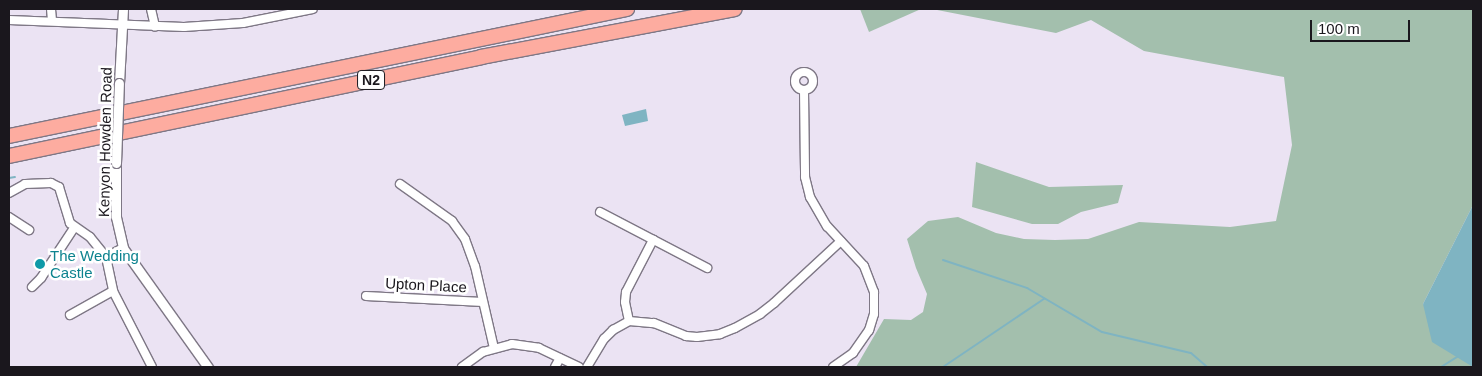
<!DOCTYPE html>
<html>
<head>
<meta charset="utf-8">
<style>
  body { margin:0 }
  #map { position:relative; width:1482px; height:376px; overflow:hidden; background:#ebe3f3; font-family:Arial,sans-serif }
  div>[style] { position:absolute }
  .green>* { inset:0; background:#a3bfad }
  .water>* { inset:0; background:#7fb4c2 }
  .stream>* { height:2px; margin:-1px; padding:0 1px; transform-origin:1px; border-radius:1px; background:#7fb4c2 }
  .roads { filter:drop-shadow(1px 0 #7e7785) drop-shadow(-1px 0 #7e7785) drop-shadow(0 1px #7e7785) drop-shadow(0 -1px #7e7785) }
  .minor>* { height:8px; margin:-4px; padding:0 4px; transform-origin:4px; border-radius:4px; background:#fff }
  .minor>.ring { margin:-4px; padding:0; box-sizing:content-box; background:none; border:8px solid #fff; border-radius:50% }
  .tertiary>* { height:9px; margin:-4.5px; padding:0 4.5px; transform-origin:4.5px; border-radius:4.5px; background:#fff }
  .motorway>* { height:14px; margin:-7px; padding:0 7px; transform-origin:7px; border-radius:7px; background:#fdaca0 }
  .bridges { filter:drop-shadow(1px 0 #7e7785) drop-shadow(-1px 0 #7e7785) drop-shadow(0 1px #7e7785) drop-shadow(0 -1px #7e7785) }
  .tertiary-bridge>* { height:9px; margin:-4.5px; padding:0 4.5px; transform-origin:4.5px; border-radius:4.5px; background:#fff }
  .dots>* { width:14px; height:14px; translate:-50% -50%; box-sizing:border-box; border:2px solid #fff; border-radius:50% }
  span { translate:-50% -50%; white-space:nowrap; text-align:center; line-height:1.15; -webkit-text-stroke:5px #fff; paint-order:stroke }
  .shield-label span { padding:1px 4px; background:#fff; border:1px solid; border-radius:4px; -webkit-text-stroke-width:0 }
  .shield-label { font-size:14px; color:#1a171d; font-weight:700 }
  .street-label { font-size:15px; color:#1a171d }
  .culture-label { font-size:15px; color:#0d838f }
  .left { translate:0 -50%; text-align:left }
  .frame { position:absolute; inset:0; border:10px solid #1a171d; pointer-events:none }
  .scale { position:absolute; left:1310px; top:20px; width:100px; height:22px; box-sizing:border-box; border:2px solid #1a171d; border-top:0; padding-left:6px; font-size:15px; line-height:18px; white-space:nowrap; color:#1a171d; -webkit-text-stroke:4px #fff; paint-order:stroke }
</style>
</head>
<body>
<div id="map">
  <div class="green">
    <div style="clip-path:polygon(860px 9px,921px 9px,869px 32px)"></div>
    <div style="clip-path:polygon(932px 9px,1473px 9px,1473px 205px,1423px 304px,1473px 367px,856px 367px,884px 319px,911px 320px,923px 312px,927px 294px,916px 268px,907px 239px,928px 221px,958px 217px,996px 233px,1024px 239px,1055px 240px,1088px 239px,1139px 222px,1230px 227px,1276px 221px,1292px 145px,1284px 77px,1144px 51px,1091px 20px,1056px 33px)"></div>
    <div style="clip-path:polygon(976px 162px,1049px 187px,1123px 185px,1118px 203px,1081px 212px,1058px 224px,1032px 224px,972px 207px)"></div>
  </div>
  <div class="water">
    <div style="clip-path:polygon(646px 109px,648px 121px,625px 126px,622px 115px)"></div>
    <div style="clip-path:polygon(1473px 205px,1473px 367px,1432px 342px,1423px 304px)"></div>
  </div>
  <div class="stream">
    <div style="left:9px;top:178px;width:6px;rotate:-9deg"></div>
    <div style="left:943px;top:260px;width:89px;rotate:18.4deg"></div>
    <div style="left:1027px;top:288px;width:87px;rotate:30.4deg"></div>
    <div style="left:1102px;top:332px;width:91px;rotate:13.3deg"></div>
    <div style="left:1191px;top:353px;width:21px;rotate:41deg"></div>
    <div style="left:943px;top:367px;width:122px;rotate:-34deg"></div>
    <div style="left:1441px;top:367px;width:19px;rotate:-32deg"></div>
  </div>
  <div class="roads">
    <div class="minor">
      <div style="left:51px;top:9px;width:11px;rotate:85deg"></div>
      <div style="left:151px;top:9px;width:18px;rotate:77deg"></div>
      <div style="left:9px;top:20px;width:175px;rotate:2.3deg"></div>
      <div style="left:184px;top:27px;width:59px;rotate:-3.9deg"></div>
      <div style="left:243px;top:23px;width:71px;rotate:-11.3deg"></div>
      <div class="ring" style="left:795px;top:72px;width:10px;height:10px"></div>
      <div style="left:804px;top:90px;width:87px;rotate:89.3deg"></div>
      <div style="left:805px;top:177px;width:21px;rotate:76deg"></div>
      <div style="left:810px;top:197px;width:34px;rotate:60deg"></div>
      <div style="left:827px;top:226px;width:54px;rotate:47.2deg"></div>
      <div style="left:864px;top:266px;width:28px;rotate:69deg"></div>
      <div style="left:874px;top:292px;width:22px;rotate:90deg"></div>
      <div style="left:874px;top:314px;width:17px;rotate:107deg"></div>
      <div style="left:869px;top:330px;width:28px;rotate:125deg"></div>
      <div style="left:853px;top:353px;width:24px;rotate:145deg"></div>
      <div style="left:400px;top:184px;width:64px;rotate:35.4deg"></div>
      <div style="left:452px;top:221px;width:22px;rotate:54deg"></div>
      <div style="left:465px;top:239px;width:29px;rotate:70deg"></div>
      <div style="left:475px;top:266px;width:84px;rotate:77deg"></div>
      <div style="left:9px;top:193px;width:18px;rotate:-29deg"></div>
      <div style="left:25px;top:184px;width:26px;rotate:-2deg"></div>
      <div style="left:51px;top:183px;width:9px;rotate:27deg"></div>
      <div style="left:59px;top:187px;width:38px;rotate:73deg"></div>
      <div style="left:70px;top:223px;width:24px;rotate:35deg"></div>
      <div style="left:90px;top:237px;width:26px;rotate:51deg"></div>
      <div style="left:106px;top:257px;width:35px;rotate:78deg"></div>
      <div style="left:113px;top:291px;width:85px;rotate:62.8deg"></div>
      <div style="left:600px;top:212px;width:121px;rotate:27.6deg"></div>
      <div style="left:9px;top:217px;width:24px;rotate:33deg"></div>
      <div style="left:106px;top:257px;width:19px;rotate:-28deg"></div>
      <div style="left:32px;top:287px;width:13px;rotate:-45deg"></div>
      <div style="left:41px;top:278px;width:60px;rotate:-56.6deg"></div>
      <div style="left:366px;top:296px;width:117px;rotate:2.9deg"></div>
      <div style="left:70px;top:315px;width:49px;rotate:-29.2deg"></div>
      <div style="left:629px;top:321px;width:19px;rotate:-102deg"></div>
      <div style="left:625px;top:302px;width:10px;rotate:-84deg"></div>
      <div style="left:626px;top:292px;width:59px;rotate:-62.6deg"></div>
      <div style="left:462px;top:367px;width:26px;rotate:-36deg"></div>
      <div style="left:483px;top:352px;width:30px;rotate:-15deg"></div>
      <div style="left:512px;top:344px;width:27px;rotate:8deg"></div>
      <div style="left:539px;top:348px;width:44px;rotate:25.4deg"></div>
      <div style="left:555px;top:367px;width:10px;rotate:-61deg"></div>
      <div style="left:587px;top:367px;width:33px;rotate:-59deg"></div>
      <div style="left:604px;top:339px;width:13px;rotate:-45deg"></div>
      <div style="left:613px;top:330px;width:18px;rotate:-29deg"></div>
      <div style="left:629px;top:321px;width:25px;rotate:5deg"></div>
      <div style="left:654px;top:323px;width:35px;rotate:22deg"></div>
      <div style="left:686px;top:336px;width:11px;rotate:5deg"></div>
      <div style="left:697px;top:337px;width:23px;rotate:-7deg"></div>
      <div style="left:720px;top:334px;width:16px;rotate:-22deg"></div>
      <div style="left:735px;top:328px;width:29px;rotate:-29deg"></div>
      <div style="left:760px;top:314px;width:18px;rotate:-38deg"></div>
      <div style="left:774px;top:303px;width:91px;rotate:-42.8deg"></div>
    </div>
    <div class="tertiary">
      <div style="left:119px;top:83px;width:74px;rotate:-86.9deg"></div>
      <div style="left:116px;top:163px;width:54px;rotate:90deg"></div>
      <div style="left:116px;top:217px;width:32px;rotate:77deg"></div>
      <div style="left:123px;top:248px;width:146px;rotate:54.5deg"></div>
    </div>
    <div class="motorway">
      <div style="left:9px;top:136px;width:631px;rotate:-11.61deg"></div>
      <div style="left:9px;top:156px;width:482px;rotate:-11.8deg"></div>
      <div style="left:481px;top:57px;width:258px;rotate:-10.7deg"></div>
    </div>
  </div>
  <div class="bridges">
    <div class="tertiary-bridge">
      <div style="left:116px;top:163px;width:80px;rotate:-87.9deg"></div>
    </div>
  </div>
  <div class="dots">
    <div style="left:40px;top:264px;background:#0f9aa8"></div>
  </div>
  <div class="shield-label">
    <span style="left:371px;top:80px">N2</span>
  </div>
  <div class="street-label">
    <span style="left:105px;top:142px;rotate:-89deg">Kenyon Howden Road</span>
    <span style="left:426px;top:285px;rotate:3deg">Upton Place</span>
  </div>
  <div class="culture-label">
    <span class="left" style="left:50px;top:264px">The Wedding<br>Castle</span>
  </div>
  <div class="frame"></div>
  <div class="scale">100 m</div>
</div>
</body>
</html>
